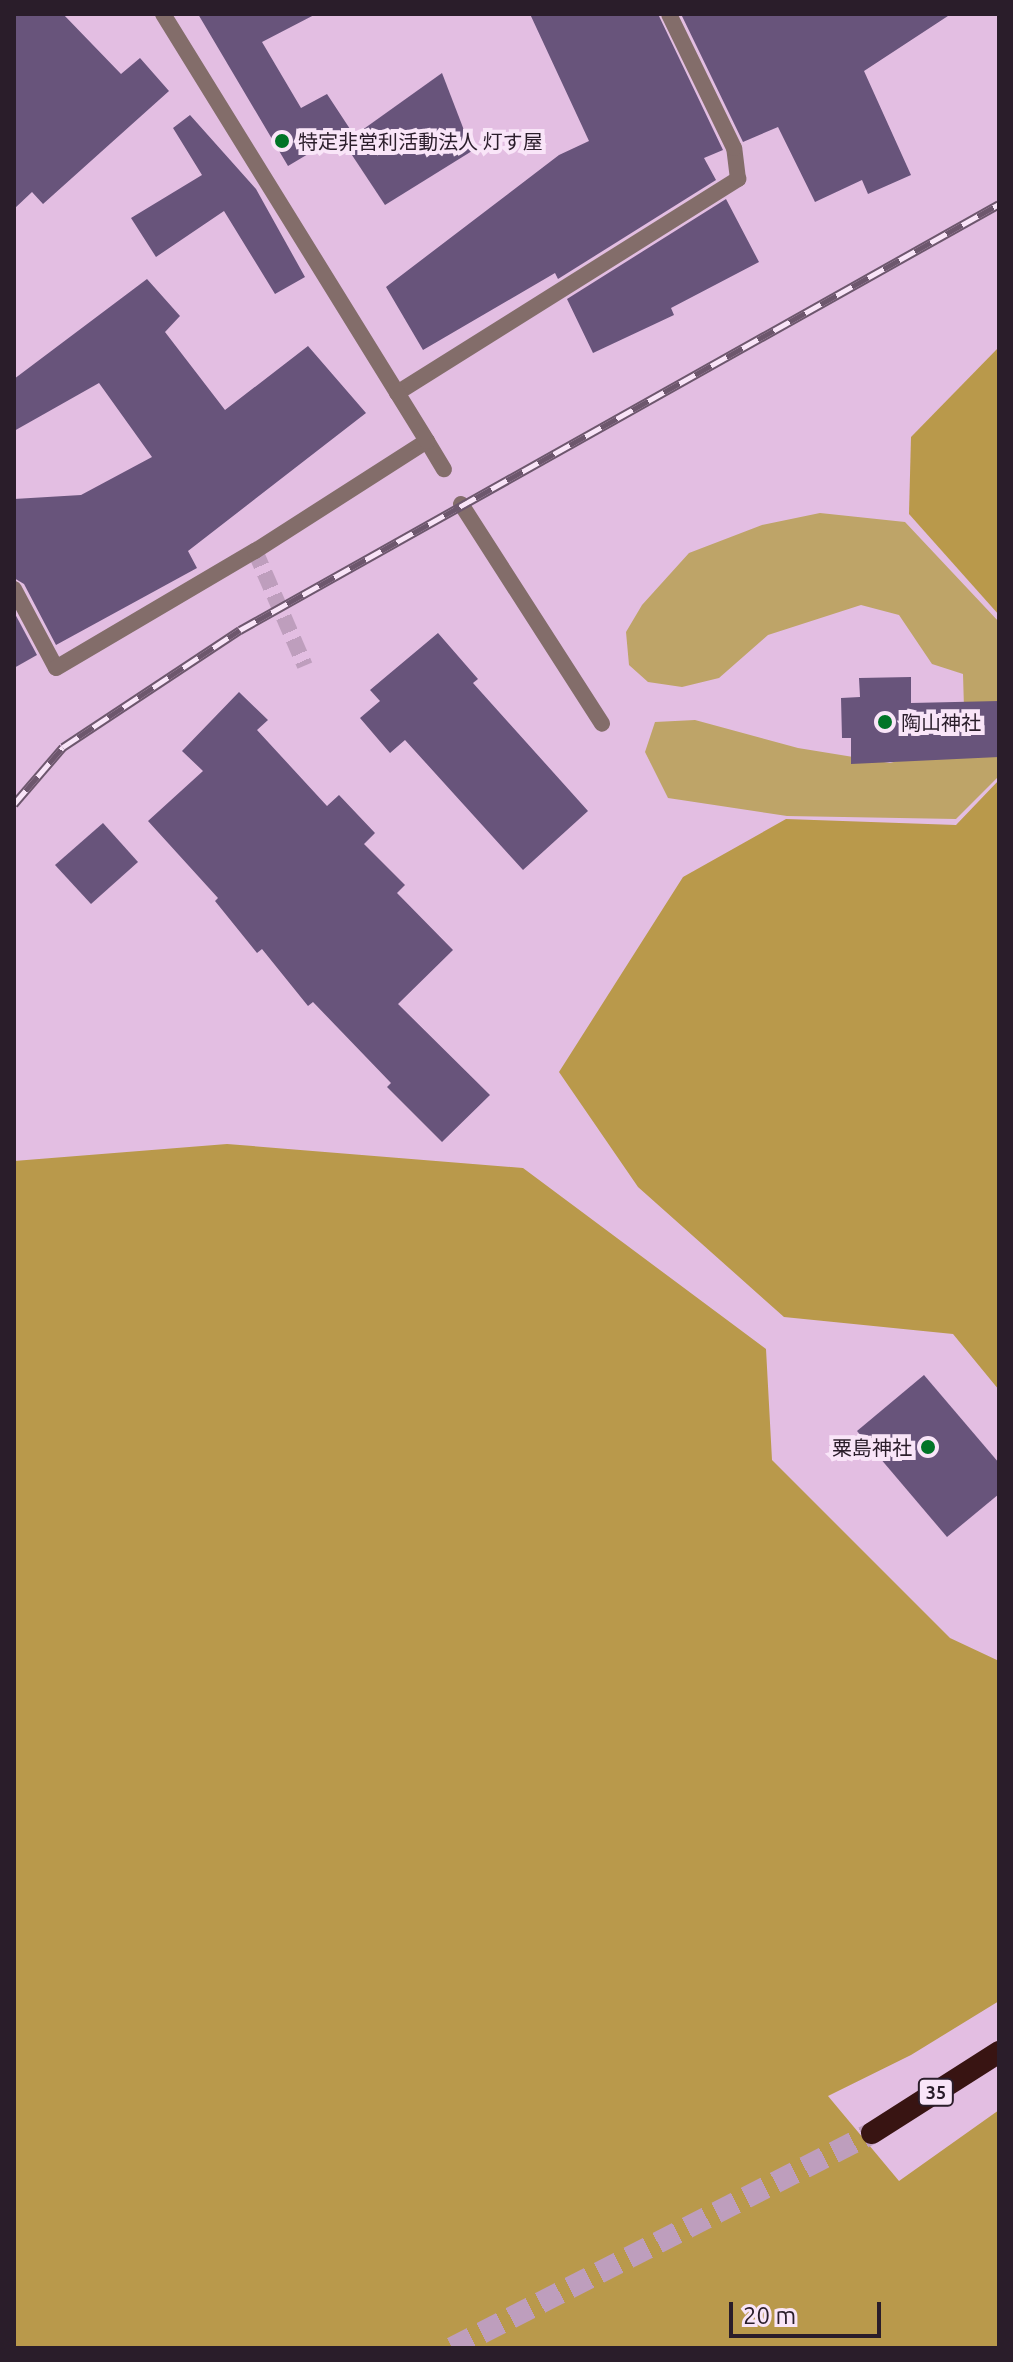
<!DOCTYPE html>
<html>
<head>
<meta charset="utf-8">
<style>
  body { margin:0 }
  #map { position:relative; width:1013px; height:2362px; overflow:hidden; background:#e3bee2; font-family:Ubuntu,"Noto Sans JP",sans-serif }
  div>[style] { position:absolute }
  .green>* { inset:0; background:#bea468 }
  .forest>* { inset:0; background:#b9994b }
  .building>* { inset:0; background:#68547b }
  .minor-tunnel>* { height:16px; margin-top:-8px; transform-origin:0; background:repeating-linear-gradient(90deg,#be9ebd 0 16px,transparent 0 24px) }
  .trunk-tunnel>* { height:22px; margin-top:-11px; transform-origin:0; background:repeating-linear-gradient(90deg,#be9ebd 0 22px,transparent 0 33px) }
  .pedestrian>* { height:16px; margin:-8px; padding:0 8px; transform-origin:8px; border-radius:8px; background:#836d6a }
  .minor>* { height:16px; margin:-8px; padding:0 8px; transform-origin:8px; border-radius:8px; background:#836d6a }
  .trunk>* { height:22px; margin:-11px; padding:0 11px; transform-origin:11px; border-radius:11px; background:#381412 }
  .rail>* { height:9px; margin-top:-4.5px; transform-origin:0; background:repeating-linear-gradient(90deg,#f9e5f8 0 18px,#6d576d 0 36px); box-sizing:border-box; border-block:2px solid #6d576d }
  .dots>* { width:22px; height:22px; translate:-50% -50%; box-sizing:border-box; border:4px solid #f9e5f8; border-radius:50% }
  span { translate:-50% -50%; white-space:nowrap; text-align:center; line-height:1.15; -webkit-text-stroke:8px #f9e5f8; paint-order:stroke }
  .shield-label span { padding:2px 6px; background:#f9e5f8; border:2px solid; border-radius:6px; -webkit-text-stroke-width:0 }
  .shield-label { font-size:18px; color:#2a1d2a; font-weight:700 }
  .poi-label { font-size:20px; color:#2a1d2a }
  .left { translate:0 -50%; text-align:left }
  .right { translate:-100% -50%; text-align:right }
  .frame { position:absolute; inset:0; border:16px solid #2a1d2a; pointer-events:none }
  .scale { position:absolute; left:729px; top:2302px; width:152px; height:36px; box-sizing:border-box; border:4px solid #2a1d2a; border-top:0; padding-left:10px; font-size:24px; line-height:28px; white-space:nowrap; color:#2a1d2a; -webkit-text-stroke:6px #f9e5f8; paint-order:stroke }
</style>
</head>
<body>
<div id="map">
  <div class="green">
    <div style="clip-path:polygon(820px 513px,905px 522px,999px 622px,999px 776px,956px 819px,787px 816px,668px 798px,645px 752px,655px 722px,695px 720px,798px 748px,890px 763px,965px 743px,963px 674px,932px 664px,899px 615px,861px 605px,768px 635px,719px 678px,682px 687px,648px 682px,629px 665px,626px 632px,642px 605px,689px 553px,762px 525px)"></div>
  </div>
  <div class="forest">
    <div style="clip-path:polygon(999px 347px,999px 615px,909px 514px,911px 437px)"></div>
    <div style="clip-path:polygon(999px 780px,999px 1390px,953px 1334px,784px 1317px,638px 1187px,559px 1072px,683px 877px,786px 819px,956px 825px)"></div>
    <div style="clip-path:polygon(227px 1144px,523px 1168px,766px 1349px,772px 1460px,950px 1638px,999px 1661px,999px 2001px,911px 2055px,828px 2096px,899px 2181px,999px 2110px,999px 2348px,14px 2348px,14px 1161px)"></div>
  </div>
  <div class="building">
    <div style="clip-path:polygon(14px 14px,63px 14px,121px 74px,140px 58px,169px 91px,43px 204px,32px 192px,14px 209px)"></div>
    <div style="clip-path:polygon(198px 14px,316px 14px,262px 42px,301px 108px,327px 94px,350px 129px,288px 166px)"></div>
    <div style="clip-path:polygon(530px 14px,658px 14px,723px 150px,704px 158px,716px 180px,558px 279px,555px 273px,423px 350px,386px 287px,559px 155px,589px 141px)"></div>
    <div style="clip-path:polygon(681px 14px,951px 14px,864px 71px,911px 175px,868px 194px,862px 180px,815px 202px,778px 127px,743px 142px)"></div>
    <div style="clip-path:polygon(442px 73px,472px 151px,385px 205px,344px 143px)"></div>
    <div style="clip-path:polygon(190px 115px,256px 189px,305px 277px,275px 294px,224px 211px,156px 257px,131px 218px,202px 175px,173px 128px)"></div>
    <div style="clip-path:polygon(726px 199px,759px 262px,671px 308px,674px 315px,593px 353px,567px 299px)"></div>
    <div style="clip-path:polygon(147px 279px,180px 316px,165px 332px,225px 410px,308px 346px,366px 413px,188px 551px,197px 568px,56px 645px,24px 584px,14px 578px,14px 499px,81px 495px,152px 457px,99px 383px,14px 431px,14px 379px)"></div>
    <div style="clip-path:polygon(14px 612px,37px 655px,14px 668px)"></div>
    <div style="clip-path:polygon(438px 633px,478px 679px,473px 683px,588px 811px,523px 870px,405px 740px,390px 753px,360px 718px,380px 701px,370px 690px)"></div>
    <div style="clip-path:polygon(911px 677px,911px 703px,999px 701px,999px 757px,851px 764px,851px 738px,842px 738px,841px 698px,860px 697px,859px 678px)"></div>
    <div style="clip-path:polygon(239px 692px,268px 720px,257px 730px,327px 806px,339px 795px,375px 833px,364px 844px,405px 885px,397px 893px,453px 950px,398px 1004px,490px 1095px,442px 1142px,387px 1087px,391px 1083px,313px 1002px,308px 1006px,262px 949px,257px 953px,215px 901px,218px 898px,148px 821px,203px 771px,182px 751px)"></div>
    <div style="clip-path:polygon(103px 823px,138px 862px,91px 904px,55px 865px)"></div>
    <div style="clip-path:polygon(924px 1375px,999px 1463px,999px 1494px,947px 1537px,857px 1431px)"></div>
  </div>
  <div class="minor-tunnel">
    <div style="left:255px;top:551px;width:125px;rotate:66.5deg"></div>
  </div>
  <div class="trunk-tunnel">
    <div style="left:452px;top:2348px;width:472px;rotate:-27.1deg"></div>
  </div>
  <div class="pedestrian">
    <div style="left:427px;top:441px;width:33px;rotate:59deg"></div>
    <div style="left:461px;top:504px;width:261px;rotate:57.3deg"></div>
  </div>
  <div class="minor">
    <div style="left:397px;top:393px;width:403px;rotate:-32.1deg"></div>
    <div style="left:738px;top:179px;width:31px;rotate:-97deg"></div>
    <div style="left:734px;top:148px;width:149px;rotate:-115.9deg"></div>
    <div style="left:14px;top:589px;width:89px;rotate:62deg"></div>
    <div style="left:56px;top:668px;width:231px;rotate:-30.5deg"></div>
    <div style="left:255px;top:551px;width:204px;rotate:-32.6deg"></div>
    <div style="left:427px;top:441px;width:502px;rotate:-121.73deg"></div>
  </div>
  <div class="trunk">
    <div style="left:872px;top:2133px;width:151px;rotate:-32.5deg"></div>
  </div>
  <div class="rail">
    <div style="left:14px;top:804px;width:75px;rotate:-49.3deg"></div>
    <div style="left:63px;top:747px;width:212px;rotate:-33.5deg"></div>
    <div style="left:240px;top:630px;width:870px;rotate:-29.3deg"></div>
  </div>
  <div class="dots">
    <div style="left:282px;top:141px;background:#017427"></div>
    <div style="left:885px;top:722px;background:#017427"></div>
    <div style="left:928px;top:1447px;background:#017427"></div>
  </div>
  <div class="shield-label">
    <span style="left:936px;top:2092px">35</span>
  </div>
  <div class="poi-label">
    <span class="left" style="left:298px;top:141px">特定非営利活動法人 灯す屋</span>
    <span class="left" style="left:901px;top:722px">陶山神社</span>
    <span class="right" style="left:912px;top:1447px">粟島神社</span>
  </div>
  <div class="frame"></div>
  <div class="scale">20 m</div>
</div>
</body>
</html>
